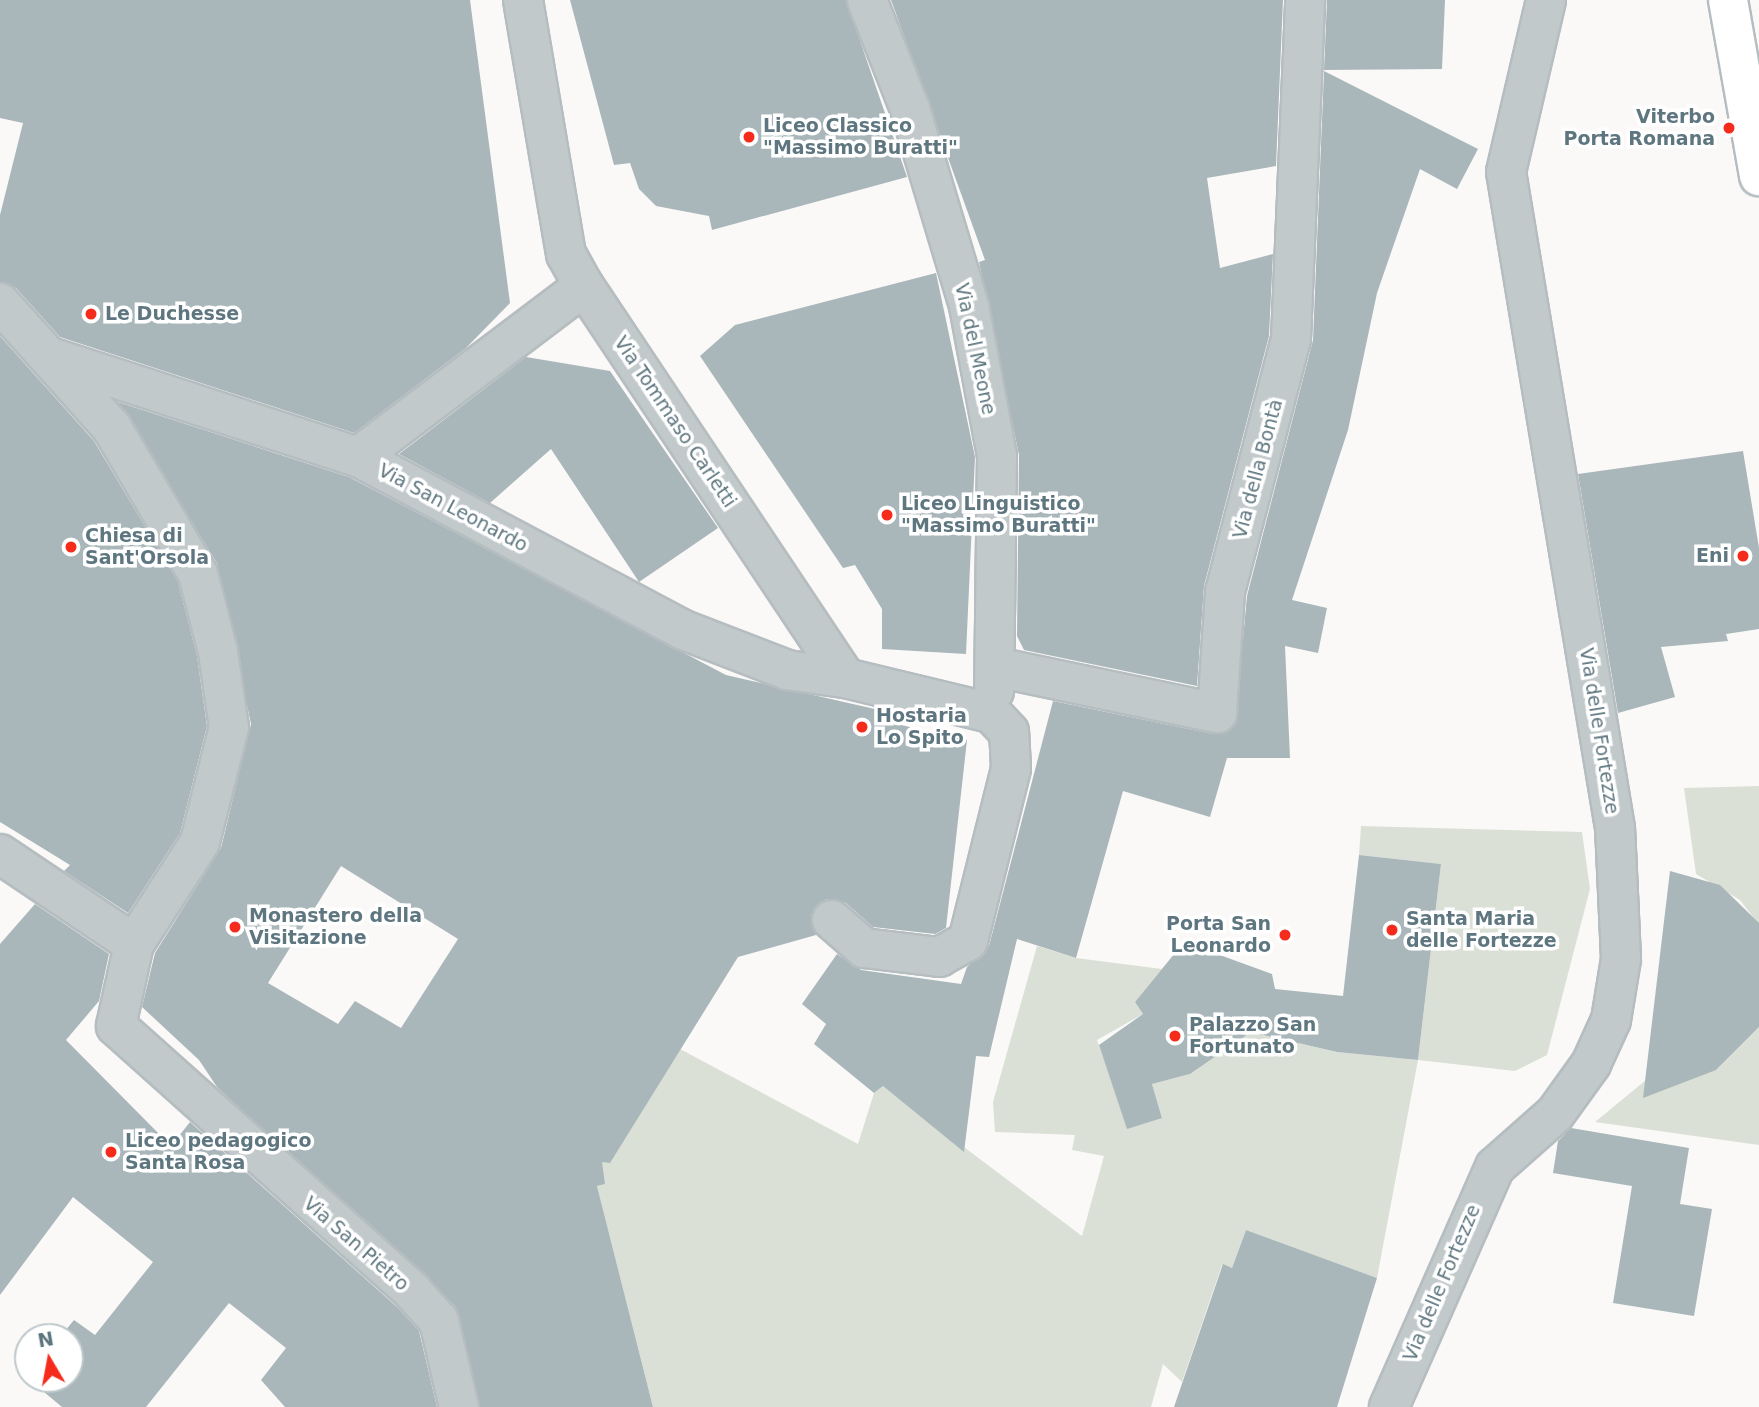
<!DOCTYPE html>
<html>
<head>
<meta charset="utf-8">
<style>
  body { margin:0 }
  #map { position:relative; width:1759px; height:1407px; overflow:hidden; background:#faf9f7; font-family:"DejaVu Sans",sans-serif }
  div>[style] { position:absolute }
  .green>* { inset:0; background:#dbe0d6 }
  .building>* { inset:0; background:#a9b6ba }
  .roads { filter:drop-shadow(2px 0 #b5bdc0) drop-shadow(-2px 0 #b5bdc0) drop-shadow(0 2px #b5bdc0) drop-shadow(0 -2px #b5bdc0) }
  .street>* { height:38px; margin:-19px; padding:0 19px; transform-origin:19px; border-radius:19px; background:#c2c9cb }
  .primary>* { height:38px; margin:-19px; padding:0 19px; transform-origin:19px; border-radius:19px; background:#fff }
  .dots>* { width:19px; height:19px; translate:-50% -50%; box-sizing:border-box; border:4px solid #fff; border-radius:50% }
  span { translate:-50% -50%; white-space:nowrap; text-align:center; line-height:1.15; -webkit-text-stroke:7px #fff; paint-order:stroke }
  .poi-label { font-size:19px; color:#5e767f; font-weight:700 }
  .right { translate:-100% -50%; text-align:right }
  .left { translate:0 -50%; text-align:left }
  .street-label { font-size:19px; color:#5e767f }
  .north { position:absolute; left:14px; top:1323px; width:70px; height:70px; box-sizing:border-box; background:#fff; border:2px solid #bfc8cc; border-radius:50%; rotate:350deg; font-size:19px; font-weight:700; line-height:28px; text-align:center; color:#5e767f }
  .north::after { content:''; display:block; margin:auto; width:24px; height:32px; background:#f52b1c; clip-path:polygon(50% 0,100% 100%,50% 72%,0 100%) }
</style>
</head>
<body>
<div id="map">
  <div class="green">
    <div style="clip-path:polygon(1759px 786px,1759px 925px,1740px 900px,1696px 874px,1684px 788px)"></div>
    <div style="clip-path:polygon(1361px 826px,1582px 832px,1590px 889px,1547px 1055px,1515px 1071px,1418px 1060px,1377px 1278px,1246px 1230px,1232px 1268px,1222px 1265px,1182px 1382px,1163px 1364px,1151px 1407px,653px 1407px,597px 1186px,605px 1184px,588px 1092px,680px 1049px,858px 1144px,874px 1093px,883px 1086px,1082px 1236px,1104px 1156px,1072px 1150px,1075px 1135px,995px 1132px,993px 1102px,1037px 946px,1076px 958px,1162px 969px,1135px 1002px,1143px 1014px,1097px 1040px,1117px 1095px,1162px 1118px,1152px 1084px,1190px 1074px,1251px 1032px,1337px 1052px,1418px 1060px,1441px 864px,1359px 855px)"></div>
    <div style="clip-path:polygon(1759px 1027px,1759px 1145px,1595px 1122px,1646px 1080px,1716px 1070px)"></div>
  </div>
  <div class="building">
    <div style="clip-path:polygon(0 0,470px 0,510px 303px,466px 348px,354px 433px,60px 337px,16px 288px,0 282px,0 215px,23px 123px,0 118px)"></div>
    <div style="clip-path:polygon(570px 0,846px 0,907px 177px,712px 230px,709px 216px,656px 206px,639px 189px,630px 163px,614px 165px)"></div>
    <div style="clip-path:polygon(891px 0,1283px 0,1276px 166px,1207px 178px,1220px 268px,1273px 254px,1269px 336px,1204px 586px,1197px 686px,1024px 650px,1017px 636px,1019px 455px,979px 262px,985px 260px)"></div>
    <div style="clip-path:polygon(1327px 0,1445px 0,1442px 69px,1324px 70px)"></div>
    <div style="clip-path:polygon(1324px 71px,1478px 149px,1457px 189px,1420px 169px,1377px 293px,1348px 430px,1292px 600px,1327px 608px,1318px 653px,1285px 646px,1290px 758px,1227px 758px,1210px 817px,1123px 791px,1076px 958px,1017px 939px,989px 1057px,976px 1056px,964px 1152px,883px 1086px,874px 1093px,814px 1044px,826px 1024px,802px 1004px,837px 954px,861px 970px,961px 984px,967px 967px,989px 946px,1053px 701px,1213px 734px,1235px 725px,1247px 596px,1313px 340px)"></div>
    <div style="clip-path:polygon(936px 273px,975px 457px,966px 654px,882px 649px,882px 609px,855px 565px,843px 568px,700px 356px,735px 325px)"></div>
    <div style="clip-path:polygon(0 336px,94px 441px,178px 582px,197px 656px,207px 726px,180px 833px,128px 913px,64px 871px,70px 865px,0 822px)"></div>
    <div style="clip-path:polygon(526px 357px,610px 371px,718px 528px,639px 582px,551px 449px,490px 503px,399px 454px)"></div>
    <div style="clip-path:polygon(evenodd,118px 402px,349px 477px,726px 675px,879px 710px,879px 720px,967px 740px,946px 928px,935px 934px,873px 927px,846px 903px,826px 899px,811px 915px,816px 935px,738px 957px,610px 1163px,602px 1162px,605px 1184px,597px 1186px,653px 1407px,480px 1407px,455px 1306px,217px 1087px,199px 1060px,142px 1007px,155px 953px,221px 848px,251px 724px,217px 563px,118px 402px,341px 866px,458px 939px,401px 1028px,355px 1001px,338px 1024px,268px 983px,341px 866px)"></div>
    <div style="clip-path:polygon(1743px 451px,1759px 548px,1759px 629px,1726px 634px,1728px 641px,1661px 647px,1675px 697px,1618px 713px,1578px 474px)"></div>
    <div style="clip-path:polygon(1359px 855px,1441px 864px,1418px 1060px,1337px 1052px,1251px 1032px,1190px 1074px,1152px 1084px,1162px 1118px,1127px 1129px,1099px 1045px,1143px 1014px,1135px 1002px,1184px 942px,1272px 974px,1275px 989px,1343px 996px)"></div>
    <div style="clip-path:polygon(1670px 871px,1720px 885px,1759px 923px,1759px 1027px,1716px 1070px,1643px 1098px)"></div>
    <div style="clip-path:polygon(35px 904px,109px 954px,99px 1001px,66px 1040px,171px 1146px,190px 1122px,397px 1307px,419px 1331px,437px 1407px,285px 1407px,261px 1380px,286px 1348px,229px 1303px,146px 1407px,62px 1407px,26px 1377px,70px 1379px,70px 1337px,60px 1337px,74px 1320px,95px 1335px,153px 1262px,73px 1197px,0 1295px,0 944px)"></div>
    <div style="clip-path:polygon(1571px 1128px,1689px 1148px,1680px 1204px,1712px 1209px,1694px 1316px,1613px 1303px,1632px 1186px,1553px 1173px,1558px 1141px)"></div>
    <div style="clip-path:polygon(1246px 1230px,1377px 1278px,1337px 1407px,1174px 1407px,1223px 1264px,1232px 1268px)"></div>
  </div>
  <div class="roads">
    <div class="street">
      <div style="left:523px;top:0;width:258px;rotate:80.4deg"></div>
      <div style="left:566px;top:254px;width:37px;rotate:61deg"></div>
      <div style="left:584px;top:286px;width:471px;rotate:56.3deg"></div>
      <div style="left:845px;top:678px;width:150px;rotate:13.5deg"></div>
      <div style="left:867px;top:0;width:117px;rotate:68.5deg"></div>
      <div style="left:910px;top:109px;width:206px;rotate:73.3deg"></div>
      <div style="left:969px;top:306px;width:152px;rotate:79.4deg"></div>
      <div style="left:997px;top:455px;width:236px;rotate:90.7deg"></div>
      <div style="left:0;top:303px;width:168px;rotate:48.1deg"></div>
      <div style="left:112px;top:428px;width:169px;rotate:59.5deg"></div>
      <div style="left:198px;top:574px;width:81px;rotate:75.6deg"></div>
      <div style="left:218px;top:652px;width:76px;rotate:81.7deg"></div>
      <div style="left:229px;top:727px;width:119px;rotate:104.2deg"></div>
      <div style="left:200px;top:842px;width:121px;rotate:122.9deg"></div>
      <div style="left:134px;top:944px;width:84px;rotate:102.4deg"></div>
      <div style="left:116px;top:1026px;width:397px;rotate:41.8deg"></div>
      <div style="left:412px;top:1291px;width:40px;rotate:48deg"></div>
      <div style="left:439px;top:1321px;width:88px;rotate:76.9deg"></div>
      <div style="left:53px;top:358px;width:321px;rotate:18deg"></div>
      <div style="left:358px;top:457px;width:366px;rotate:28deg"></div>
      <div style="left:681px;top:629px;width:114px;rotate:21.1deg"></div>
      <div style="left:787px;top:670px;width:59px;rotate:7.9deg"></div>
      <div style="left:358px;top:457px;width:283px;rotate:-37.1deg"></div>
      <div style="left:996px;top:667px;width:226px;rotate:11.8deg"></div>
      <div style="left:1217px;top:713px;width:121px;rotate:-86.2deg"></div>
      <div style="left:1225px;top:592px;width:261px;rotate:-75.4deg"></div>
      <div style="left:1291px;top:339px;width:339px;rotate:-87.6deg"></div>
      <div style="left:0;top:854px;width:161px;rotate:33.9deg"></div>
      <div style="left:832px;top:920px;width:43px;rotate:41.2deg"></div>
      <div style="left:864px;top:948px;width:76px;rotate:6.8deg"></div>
      <div style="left:939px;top:957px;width:33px;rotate:-29deg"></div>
      <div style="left:968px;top:941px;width:178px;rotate:-76deg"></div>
      <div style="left:1011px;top:768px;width:36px;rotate:-93deg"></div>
      <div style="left:1009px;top:732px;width:26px;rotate:-133deg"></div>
      <div style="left:1389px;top:1407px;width:262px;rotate:-66.2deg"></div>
      <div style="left:1495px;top:1167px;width:80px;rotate:-41.5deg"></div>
      <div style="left:1555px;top:1114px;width:62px;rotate:-54.2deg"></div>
      <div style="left:1591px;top:1064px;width:48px;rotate:-65.6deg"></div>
      <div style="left:1611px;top:1020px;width:62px;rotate:-80.7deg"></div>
      <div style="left:1621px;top:959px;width:131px;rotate:-92.6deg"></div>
      <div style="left:1615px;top:828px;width:665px;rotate:-99.43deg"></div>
      <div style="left:1506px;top:172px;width:177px;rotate:-76.9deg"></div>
    </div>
    <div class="primary">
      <div style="left:1728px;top:0;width:179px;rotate:80deg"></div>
    </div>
  </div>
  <div class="dots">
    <div style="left:1729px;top:128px;background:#f52b1c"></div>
    <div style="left:749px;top:137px;background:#f52b1c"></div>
    <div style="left:91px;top:314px;background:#f52b1c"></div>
    <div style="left:887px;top:515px;background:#f52b1c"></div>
    <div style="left:71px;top:547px;background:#f52b1c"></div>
    <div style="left:1743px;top:556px;background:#f52b1c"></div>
    <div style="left:862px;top:727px;background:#f52b1c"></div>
    <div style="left:235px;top:927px;background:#f52b1c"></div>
    <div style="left:1392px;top:930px;background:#f52b1c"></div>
    <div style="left:1285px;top:935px;background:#f52b1c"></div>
    <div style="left:1175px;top:1036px;background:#f52b1c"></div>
    <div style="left:111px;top:1152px;background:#f52b1c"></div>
  </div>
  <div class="poi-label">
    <span class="right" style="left:1715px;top:128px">Viterbo<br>Porta Romana</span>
    <span class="left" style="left:763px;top:137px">Liceo Classico<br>"Massimo Buratti"</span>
    <span class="left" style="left:105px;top:314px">Le Duchesse</span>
    <span class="left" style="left:901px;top:515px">Liceo Linguistico<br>"Massimo Buratti"</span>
    <span class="left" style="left:85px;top:547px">Chiesa di<br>Sant'Orsola</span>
    <span class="right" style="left:1729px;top:556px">Eni</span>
    <span class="left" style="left:876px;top:727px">Hostaria<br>Lo Spito</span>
    <span class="left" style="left:249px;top:927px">Monastero della<br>Visitazione</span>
    <span class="left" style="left:1406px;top:930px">Santa Maria<br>delle Fortezze</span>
    <span class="right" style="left:1271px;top:935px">Porta San<br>Leonardo</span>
    <span class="left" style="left:1189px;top:1036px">Palazzo San<br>Fortunato</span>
    <span class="left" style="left:125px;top:1152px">Liceo pedagogico<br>Santa Rosa</span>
  </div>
  <div class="street-label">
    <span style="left:975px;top:349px;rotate:78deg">Via del Meone</span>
    <span style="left:675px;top:422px;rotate:56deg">Via Tommaso Carletti</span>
    <span style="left:1258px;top:469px;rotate:-75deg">Via della Bontà</span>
    <span style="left:453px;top:508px;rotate:28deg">Via San Leonardo</span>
    <span style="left:1599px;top:731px;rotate:81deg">Via delle Fortezze</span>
    <span style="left:356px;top:1244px;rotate:41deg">Via San Pietro</span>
    <span style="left:1442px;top:1283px;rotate:-67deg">Via delle Fortezze</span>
  </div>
  <div class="north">N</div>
</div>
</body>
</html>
